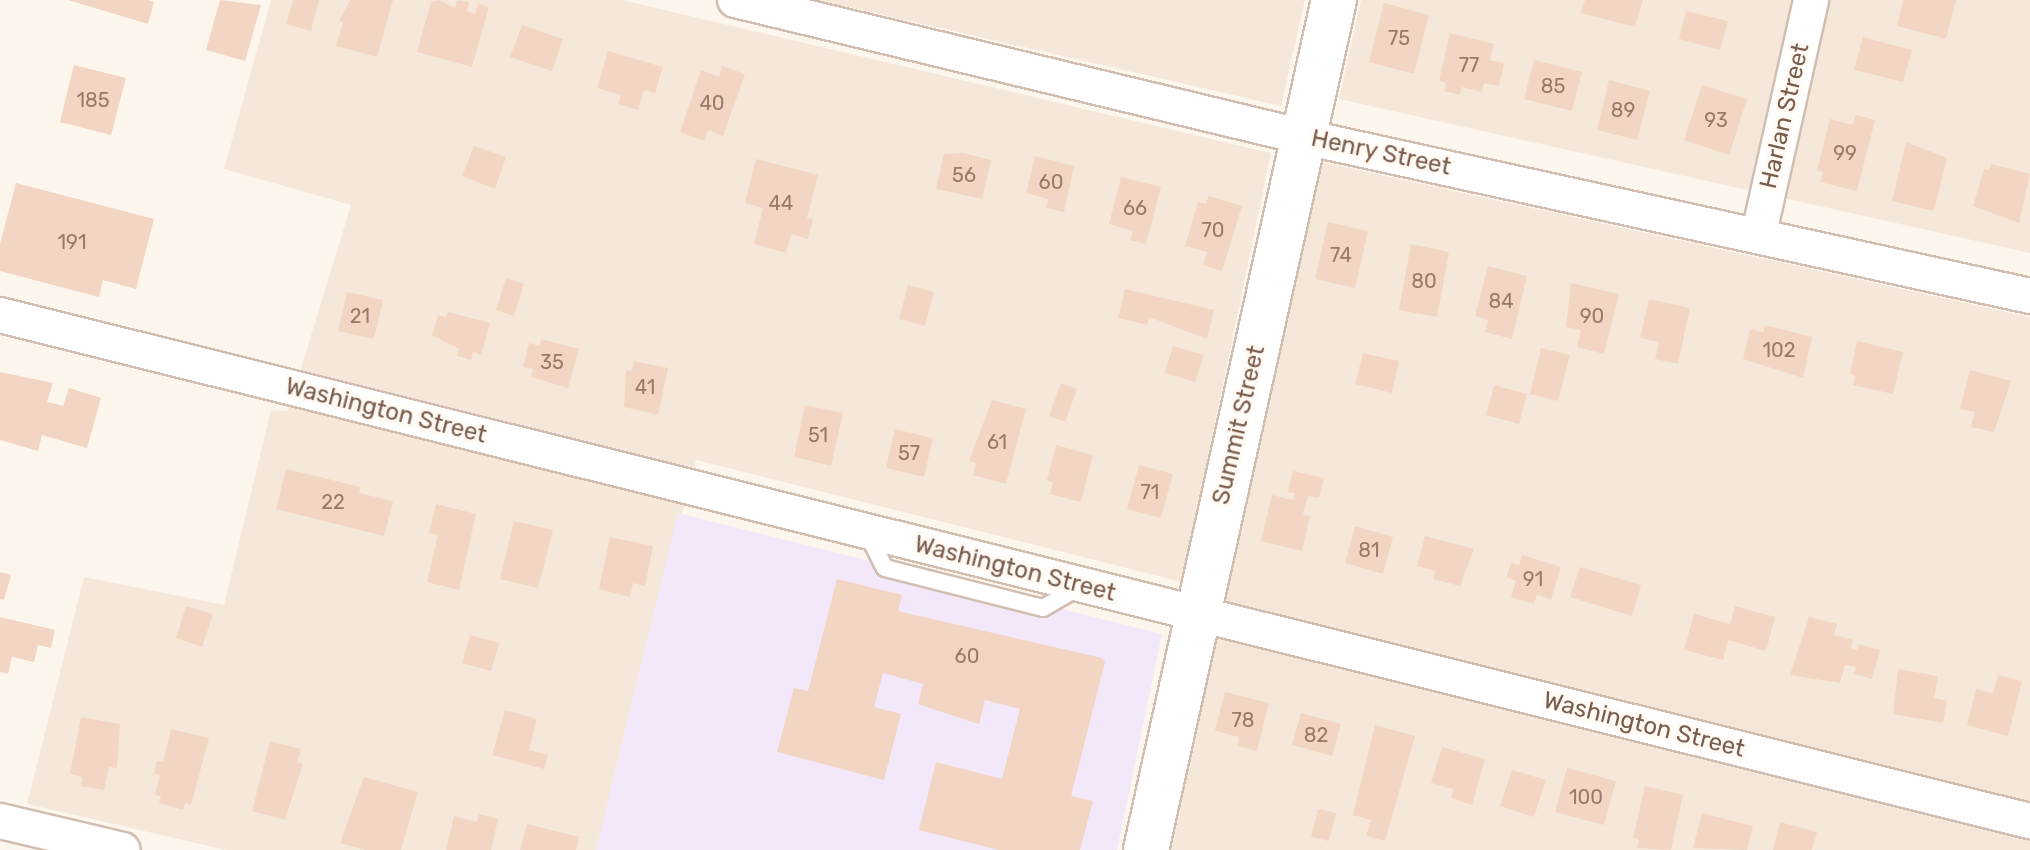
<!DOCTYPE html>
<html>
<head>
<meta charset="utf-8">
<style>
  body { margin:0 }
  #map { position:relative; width:2030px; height:850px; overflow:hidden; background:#fdf6ec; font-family:Rubik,sans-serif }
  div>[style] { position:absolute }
  .residential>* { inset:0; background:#f5e8da }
  .education>* { inset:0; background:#f3e8fa }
  .building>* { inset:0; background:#f3d5c3 }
  .roads { filter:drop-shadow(2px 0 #d1beb0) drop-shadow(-2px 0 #d1beb0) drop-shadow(0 2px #d1beb0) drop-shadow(0 -2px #d1beb0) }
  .lane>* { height:16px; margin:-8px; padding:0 8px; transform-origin:8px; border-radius:8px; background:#fff }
  .street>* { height:34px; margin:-17px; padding:0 17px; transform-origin:17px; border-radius:17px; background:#fff }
  .secondary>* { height:44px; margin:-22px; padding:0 22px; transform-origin:22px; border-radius:22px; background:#fff }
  span { translate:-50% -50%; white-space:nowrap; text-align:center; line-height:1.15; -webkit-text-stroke:7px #fffaf3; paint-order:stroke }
  .number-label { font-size:20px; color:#987a6a }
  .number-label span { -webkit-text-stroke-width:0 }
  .street-label { font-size:24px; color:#7a5c4d }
</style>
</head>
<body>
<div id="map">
  <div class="residential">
    <div style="clip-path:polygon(271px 0,622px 0,1271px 153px,1182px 582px,696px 460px,596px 850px,226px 850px,27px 804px,84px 577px,224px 605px,271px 410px,288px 411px,351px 205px,224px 169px)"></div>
    <div style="clip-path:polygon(818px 0,1305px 0,1281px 106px)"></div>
    <div style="clip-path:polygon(1361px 0,2030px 0,2030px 253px,1339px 99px)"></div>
    <div style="clip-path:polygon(1322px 162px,2030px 317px,2030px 850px,1171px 850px)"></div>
  </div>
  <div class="education">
    <div style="clip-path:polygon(678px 513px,1162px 634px,1117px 850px,596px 850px)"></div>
  </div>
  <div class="building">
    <div style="clip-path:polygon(68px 0,148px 0,154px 2px,148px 24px)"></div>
    <div style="clip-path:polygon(220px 0,261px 5px,245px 61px,206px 50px)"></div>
    <div style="clip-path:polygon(293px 0,319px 0,311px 31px,286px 24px)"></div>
    <div style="clip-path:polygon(350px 0,393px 0,377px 57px,336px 46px,343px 22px,339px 21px)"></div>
    <div style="clip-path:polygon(438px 0,455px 8px,457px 0,469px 2px,467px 11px,475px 14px,478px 4px,489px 7px,472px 67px,417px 52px,431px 2px)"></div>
    <div style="clip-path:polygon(1585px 0,1643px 0,1635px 27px,1581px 13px)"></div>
    <div style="clip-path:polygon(1903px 0,1956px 0,1946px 39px,1897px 26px)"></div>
    <div style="clip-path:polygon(1384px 3px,1429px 15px,1414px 74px,1369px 62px)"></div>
    <div style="clip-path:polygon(1686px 11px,1728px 21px,1720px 50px,1679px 39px)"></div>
    <div style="clip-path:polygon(522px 25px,563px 39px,552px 71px,510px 57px)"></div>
    <div style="clip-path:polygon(1450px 33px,1494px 44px,1490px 60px,1504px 63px,1499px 86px,1484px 83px,1482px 92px,1462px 87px,1460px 95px,1444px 91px,1446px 83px,1439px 81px)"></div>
    <div style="clip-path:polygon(1863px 37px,1912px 50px,1903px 82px,1854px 70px)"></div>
    <div style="clip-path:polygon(608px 51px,663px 67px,655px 93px,644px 90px,638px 110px,618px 104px,621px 95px,597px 88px)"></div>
    <div style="clip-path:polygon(1534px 60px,1582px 72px,1572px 111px,1524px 99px)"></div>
    <div style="clip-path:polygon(74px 65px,126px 78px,111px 135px,60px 122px)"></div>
    <div style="clip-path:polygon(722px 66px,745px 74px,723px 136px,708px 130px,704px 141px,680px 132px,701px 70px,719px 77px)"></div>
    <div style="clip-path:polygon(1609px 80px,1650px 91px,1637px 140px,1597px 130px)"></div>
    <div style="clip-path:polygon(1702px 85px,1747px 99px,1729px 155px,1684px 140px)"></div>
    <div style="clip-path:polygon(1856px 115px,1875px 120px,1857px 191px,1820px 182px,1823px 172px,1817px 171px,1830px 119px,1853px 125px)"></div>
    <div style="clip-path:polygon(1906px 142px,1947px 158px,1934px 211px,1892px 201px)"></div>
    <div style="clip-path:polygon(474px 146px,506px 157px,495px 189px,462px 176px)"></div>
    <div style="clip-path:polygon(963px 153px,991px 160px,982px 199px,936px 189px,944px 154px)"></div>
    <div style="clip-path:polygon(1035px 156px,1074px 166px,1064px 212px,1046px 208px,1048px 199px,1026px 193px)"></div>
    <div style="clip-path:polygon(756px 159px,818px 175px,807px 218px,813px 219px,808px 239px,791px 234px,786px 253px,754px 244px,763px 208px,745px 203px)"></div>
    <div style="clip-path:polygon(1991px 164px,2030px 174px,2019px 223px,1973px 206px,1984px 169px,1989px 170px)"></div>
    <div style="clip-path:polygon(1121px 177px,1161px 187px,1146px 244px,1130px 240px,1133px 231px,1109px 224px)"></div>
    <div style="clip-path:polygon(16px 183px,154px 219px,136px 289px,103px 280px,99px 297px,0 271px,0 244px)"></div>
    <div style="clip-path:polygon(1209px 196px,1242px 206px,1222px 271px,1203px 265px,1207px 252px,1185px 246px,1198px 202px,1206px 204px)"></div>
    <div style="clip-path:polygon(1328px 222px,1368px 231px,1355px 288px,1315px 279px)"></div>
    <div style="clip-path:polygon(1411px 244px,1449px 252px,1437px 317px,1399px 310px)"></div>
    <div style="clip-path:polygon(1488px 266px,1527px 276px,1512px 339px,1485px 332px,1488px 320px,1475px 316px)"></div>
    <div style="clip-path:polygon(506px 278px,524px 284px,514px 316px,496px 310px)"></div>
    <div style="clip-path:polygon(1571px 283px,1619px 294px,1604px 354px,1577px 347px,1581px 330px,1566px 327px)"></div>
    <div style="clip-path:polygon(908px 285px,934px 292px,925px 326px,899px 319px)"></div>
    <div style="clip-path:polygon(1125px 289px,1214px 310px,1207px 339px,1149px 317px,1147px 325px,1118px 318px)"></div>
    <div style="clip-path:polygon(347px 292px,383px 300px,374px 339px,338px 331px)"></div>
    <div style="clip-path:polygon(1649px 299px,1690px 308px,1678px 364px,1655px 359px,1659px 342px,1640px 338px)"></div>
    <div style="clip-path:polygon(448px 312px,490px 323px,481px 355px,473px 352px,471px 360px,457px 356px,459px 349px,432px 335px,438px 315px,446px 317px)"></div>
    <div style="clip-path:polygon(1765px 325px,1812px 337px,1803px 378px,1743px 359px,1750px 329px,1763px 332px)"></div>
    <div style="clip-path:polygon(541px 339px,579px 349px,568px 388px,531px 377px,533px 369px,523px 367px,529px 343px,540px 346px)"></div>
    <div style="clip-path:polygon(1857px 341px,1903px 352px,1893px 394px,1853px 385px,1855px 376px,1850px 374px)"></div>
    <div style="clip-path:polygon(1173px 346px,1204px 355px,1195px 382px,1165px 373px)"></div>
    <div style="clip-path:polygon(1541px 348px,1570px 355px,1558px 401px,1530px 394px)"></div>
    <div style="clip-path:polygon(1363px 353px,1399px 361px,1392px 393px,1355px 384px)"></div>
    <div style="clip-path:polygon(634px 361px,668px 368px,658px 415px,624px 407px,626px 370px,632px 371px)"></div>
    <div style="clip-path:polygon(1970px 370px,2011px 381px,1994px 432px,1971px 427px,1975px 412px,1960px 409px)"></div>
    <div style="clip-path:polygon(0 372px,53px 383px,47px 402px,63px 406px,69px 388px,101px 398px,87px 448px,42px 435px,38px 451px,0 440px)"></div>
    <div style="clip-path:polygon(1061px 383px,1077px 389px,1065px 422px,1049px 416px)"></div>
    <div style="clip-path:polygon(1494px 385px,1527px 394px,1519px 424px,1486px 415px)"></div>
    <div style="clip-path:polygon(992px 400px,1026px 409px,1006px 484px,973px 475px,976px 463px,969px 461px)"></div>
    <div style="clip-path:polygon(805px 405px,843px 413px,831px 466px,794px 457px)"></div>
    <div style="clip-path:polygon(895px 429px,933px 438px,924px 477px,886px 468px)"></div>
    <div style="clip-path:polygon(1056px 445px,1093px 455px,1081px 502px,1050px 494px,1053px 483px,1047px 480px)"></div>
    <div style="clip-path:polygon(1139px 465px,1173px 474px,1161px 518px,1127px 509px)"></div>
    <div style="clip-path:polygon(286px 469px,361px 487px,359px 493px,393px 501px,384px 536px,276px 509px)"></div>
    <div style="clip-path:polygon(1293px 471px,1324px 478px,1319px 498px,1308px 496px,1303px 515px,1310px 516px,1302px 551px,1261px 541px,1272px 495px,1293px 500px,1295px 493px,1288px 492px)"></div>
    <div style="clip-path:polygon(436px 504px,476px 514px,459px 590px,427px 582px,438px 535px,429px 533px)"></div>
    <div style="clip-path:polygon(514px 521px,553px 530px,538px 588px,500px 579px)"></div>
    <div style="clip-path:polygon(1355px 526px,1393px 537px,1383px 574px,1345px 563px)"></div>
    <div style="clip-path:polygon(1425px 536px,1474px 549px,1460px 586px,1433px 579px,1435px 571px,1417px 566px)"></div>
    <div style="clip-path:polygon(610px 537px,653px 546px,645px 586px,633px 583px,630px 597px,599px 589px)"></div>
    <div style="clip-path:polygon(1522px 555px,1561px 567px,1551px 599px,1537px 595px,1534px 604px,1511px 597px,1516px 581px,1506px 577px,1511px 563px,1519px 565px)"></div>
    <div style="clip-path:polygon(1580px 567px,1641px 585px,1632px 616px,1570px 597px)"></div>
    <div style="clip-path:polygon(0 572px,11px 575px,4px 600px,0 599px)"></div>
    <div style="clip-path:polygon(837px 579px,902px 595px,898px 611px,1102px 658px,1105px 662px,1071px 796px,1093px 801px,1080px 850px,999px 850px,919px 830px,936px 762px,1002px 779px,1020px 709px,985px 700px,979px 724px,918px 704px,923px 684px,883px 673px,874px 707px,901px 714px,884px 780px,777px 752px,794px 688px,808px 691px)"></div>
    <div style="clip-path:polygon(186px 606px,213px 614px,202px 647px,176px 638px)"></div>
    <div style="clip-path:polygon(1735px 606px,1775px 617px,1766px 651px,1728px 640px,1723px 660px,1684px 650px,1694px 614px,1730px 624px)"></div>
    <div style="clip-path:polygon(0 617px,55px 630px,51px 648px,38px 645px,34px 662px,12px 657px,8px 674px,0 672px)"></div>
    <div style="clip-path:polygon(1809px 617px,1837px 624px,1834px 635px,1853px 640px,1851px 648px,1857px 650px,1859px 644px,1880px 650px,1872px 679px,1854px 674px,1856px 667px,1845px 665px,1840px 683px,1790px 675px)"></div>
    <div style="clip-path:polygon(470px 635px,499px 643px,491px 671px,462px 663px)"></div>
    <div style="clip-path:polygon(1898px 669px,1938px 676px,1934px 698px,1947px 701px,1943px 723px,1893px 714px)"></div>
    <div style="clip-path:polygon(1998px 675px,2022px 681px,2008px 736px,1967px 725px,1976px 689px,1993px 693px)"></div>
    <div style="clip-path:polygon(1225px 692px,1269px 703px,1257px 751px,1237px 746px,1239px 737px,1215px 731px)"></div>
    <div style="clip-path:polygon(505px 710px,537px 719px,529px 750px,548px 755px,544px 769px,492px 755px)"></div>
    <div style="clip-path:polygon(1301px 713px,1341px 724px,1332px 756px,1292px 745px)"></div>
    <div style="clip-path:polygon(81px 717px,120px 724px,117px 768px,109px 767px,104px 790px,81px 786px,83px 777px,70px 774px)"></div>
    <div style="clip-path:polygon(1375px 725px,1415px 736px,1385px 841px,1366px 836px,1371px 820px,1353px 815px)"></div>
    <div style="clip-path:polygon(171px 729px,209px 738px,191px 805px,185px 803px,183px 810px,159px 803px,161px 796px,155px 795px,160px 775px,154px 774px,157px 761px,163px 762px)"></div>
    <div style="clip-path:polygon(270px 741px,301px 749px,297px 762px,303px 764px,285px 820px,252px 811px)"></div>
    <div style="clip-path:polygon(1442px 747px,1485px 759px,1472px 805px,1451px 798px,1453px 789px,1431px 783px)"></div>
    <div style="clip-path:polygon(1567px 768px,1616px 781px,1604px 825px,1555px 812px)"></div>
    <div style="clip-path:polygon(1512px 770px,1546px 780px,1534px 817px,1500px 806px)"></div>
    <div style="clip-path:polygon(364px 777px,418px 792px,401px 850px,366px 850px,340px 843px)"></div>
    <div style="clip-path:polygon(1645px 786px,1683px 795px,1671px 850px,1637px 848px,1639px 840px,1633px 838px)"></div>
    <div style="clip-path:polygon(1318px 809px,1336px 813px,1329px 841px,1311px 837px)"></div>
    <div style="clip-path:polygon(1702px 813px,1753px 826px,1747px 850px,1693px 848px)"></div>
    <div style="clip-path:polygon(479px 814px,498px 819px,491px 850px,446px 850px,454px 816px,477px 822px)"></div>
    <div style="clip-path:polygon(1780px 822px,1817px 832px,1812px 850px,1773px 850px)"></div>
    <div style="clip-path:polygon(527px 824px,579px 837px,576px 850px,520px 850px)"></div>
  </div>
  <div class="roads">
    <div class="lane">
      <div style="left:867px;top:533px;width:39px;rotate:63deg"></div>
      <div style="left:885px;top:568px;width:163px;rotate:14.2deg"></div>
      <div style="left:1043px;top:608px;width:42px;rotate:-30.3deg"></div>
    </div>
    <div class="street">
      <div style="left:735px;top:0;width:585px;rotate:13.54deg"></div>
      <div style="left:1304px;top:137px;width:743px;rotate:12.35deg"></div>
      <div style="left:1759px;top:233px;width:239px;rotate:-77.4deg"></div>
      <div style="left:0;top:315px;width:2092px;rotate:14deg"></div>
      <div style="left:0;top:821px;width:126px;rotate:13.3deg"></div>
    </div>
    <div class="secondary">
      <div style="left:1146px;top:850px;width:871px;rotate:-77.53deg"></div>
    </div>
  </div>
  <div class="number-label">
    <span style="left:1399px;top:38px">75</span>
    <span style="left:1469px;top:65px">77</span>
    <span style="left:1553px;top:86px">85</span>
    <span style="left:93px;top:100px">185</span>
    <span style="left:712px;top:103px">40</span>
    <span style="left:1623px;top:110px">89</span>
    <span style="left:1716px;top:120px">93</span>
    <span style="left:1845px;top:153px">99</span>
    <span style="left:964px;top:175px">56</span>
    <span style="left:1051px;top:182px">60</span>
    <span style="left:781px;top:203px">44</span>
    <span style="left:1135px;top:208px">66</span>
    <span style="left:1213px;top:230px">70</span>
    <span style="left:72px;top:242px">191</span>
    <span style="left:1341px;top:255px">74</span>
    <span style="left:1424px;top:281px">80</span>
    <span style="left:1501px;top:301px">84</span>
    <span style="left:360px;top:316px">21</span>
    <span style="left:1592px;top:316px">90</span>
    <span style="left:1779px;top:350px">102</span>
    <span style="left:552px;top:362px">35</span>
    <span style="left:645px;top:387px">41</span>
    <span style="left:818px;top:435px">51</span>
    <span style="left:997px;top:442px">61</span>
    <span style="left:909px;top:453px">57</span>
    <span style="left:1150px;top:492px">71</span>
    <span style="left:333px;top:502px">22</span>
    <span style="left:1369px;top:550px">81</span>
    <span style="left:1533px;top:579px">91</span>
    <span style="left:967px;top:656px">60</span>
    <span style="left:1243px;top:720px">78</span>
    <span style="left:1316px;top:735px">82</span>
    <span style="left:1586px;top:797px">100</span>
  </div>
  <div class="street-label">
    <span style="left:1785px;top:116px;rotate:-77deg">Harlan Street</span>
    <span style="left:1381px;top:153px;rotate:12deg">Henry Street</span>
    <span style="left:386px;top:411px;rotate:14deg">Washington Street</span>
    <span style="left:1239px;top:425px;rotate:-77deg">Summit Street</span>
    <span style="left:1015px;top:569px;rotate:14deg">Washington Street</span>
    <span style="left:1644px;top:725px;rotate:14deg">Washington Street</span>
  </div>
</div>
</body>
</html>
